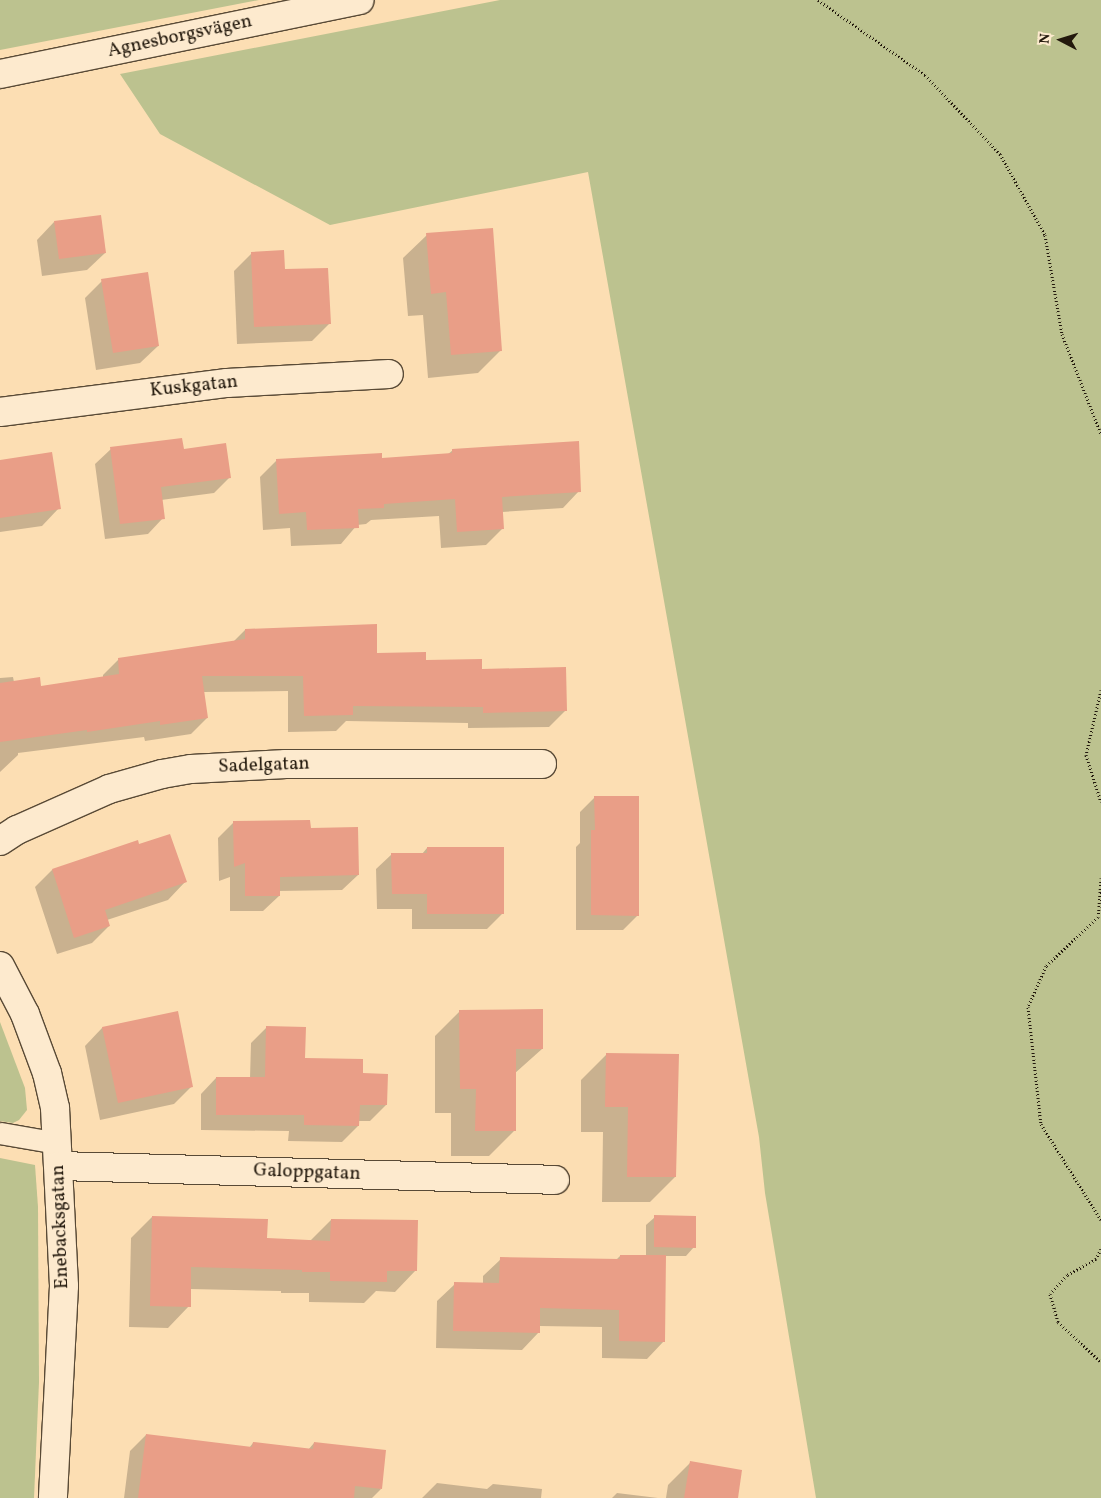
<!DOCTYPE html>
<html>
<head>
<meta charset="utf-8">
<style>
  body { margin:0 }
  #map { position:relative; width:1101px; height:1498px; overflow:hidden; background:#fcdeb3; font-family:Vollkorn,serif }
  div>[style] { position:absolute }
  .green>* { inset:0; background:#bcc28f }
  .shadow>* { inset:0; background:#0003 }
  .building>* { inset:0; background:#e99e87 }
  .path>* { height:3px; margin-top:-1.5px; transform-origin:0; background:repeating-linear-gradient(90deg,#23190d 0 1px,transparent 0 3.5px) }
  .roads { filter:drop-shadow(1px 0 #594a36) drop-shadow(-1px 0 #594a36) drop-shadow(0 1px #594a36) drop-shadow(0 -1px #594a36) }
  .lane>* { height:21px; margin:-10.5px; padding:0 10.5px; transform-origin:10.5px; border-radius:10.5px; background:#fdeace }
  .street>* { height:28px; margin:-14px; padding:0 14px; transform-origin:14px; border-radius:14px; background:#fdeace }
  .secondary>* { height:28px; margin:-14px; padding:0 14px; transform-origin:14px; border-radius:14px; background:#fdeace }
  span { translate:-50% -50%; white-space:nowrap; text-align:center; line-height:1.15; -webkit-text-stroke:4px #fdeace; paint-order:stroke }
  .street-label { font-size:19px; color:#23190d }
  .north { position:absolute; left:1036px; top:15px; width:50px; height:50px; -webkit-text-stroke:4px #fdeace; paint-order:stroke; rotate:275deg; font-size:14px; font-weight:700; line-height:20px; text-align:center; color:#23190d }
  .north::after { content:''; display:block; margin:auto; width:18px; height:22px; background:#23190d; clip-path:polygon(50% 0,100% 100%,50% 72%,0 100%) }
</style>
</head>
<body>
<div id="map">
  <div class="green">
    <div style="clip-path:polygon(0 0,259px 0,0 50px)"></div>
    <div style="clip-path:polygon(500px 0,1101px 0,1101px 1498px,816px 1498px,765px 1193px,759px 1137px,588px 172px,330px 225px,160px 134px,120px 74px)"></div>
    <div style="clip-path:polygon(0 1022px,25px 1088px,27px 1110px,19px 1120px,13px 1123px,0 1121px)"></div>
    <div style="clip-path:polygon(0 1158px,35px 1165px,38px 1207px,39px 1382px,34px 1498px,0 1498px)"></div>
  </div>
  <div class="shadow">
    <div style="clip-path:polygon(54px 222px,105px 253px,87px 270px,42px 276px,37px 240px)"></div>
    <div style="clip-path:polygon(427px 235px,501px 350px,478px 373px,428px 378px,423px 315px,408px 316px,403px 258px)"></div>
    <div style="clip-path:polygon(252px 253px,283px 271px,330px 323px,312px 341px,237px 344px,234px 271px)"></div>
    <div style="clip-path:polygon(102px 281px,158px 346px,140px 363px,96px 370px,85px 298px)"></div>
    <div style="clip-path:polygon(111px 449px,183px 451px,229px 478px,214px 493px,161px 500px,163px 518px,148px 534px,105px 539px,95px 464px)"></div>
    <div style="clip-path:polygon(453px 450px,579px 491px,563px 508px,502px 512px,503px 528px,486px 545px,441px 548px,439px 516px,371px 520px,366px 524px,357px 525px,341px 544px,291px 546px,290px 528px,263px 530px,260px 477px,277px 460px,381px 459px,447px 455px)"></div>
    <div style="clip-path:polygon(0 461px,59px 508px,42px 526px,0 532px)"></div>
    <div style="clip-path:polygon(376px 625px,376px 654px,481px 671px,565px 711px,549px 727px,468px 728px,468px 723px,346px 721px,336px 731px,288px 732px,288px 691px,203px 692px,207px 718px,191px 734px,145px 741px,144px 737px,18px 753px,18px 755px,0 772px,0 678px,13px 677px,14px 682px,40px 687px,103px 678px,103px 675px,119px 659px,233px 642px,245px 630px)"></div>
    <div style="clip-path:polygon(595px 797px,638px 915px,623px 930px,576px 930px,576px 847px,580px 843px,580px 812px)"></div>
    <div style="clip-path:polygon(234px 822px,309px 829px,358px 875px,342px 890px,278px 891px,279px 896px,263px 911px,230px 911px,230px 877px,219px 881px,218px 838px)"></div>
    <div style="clip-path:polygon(138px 846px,185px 882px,168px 900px,107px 920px,109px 926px,92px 943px,57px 954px,35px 887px,52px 870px)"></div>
    <div style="clip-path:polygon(427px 848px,503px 913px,487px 929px,412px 929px,412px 909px,377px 909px,376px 869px,392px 854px,422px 854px)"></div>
    <div style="clip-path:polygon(460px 1011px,542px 1049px,514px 1074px,514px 1131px,489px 1156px,451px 1156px,451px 1113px,435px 1113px,435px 1036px)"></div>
    <div style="clip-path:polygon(177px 1013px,192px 1086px,174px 1104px,100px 1120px,85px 1046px,102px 1028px)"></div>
    <div style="clip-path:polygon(267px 1027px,304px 1059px,362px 1074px,386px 1105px,370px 1121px,358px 1121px,358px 1126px,342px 1142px,288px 1141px,289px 1131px,201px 1130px,201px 1094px,216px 1078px,250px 1078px,251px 1043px)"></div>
    <div style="clip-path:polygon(607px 1054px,675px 1177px,650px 1202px,602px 1202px,603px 1132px,581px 1132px,581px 1080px)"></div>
    <div style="clip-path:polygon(152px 1217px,266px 1240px,310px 1241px,331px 1220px,416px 1270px,395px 1292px,376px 1291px,364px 1303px,309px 1302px,309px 1293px,281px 1293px,281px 1291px,190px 1289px,189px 1306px,168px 1328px,129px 1327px,131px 1238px)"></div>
    <div style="clip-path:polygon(655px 1217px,694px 1247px,686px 1256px,665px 1256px,664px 1341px,647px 1359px,602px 1358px,602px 1327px,539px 1326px,539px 1332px,522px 1350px,436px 1348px,437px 1301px,455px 1284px,483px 1284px,483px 1276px,501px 1259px,616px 1260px,620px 1256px,646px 1257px,646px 1225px)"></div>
    <div style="clip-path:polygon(146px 1435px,249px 1448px,253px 1443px,308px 1450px,314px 1443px,381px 1489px,372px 1498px,124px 1498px,130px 1451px)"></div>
    <div style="clip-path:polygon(690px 1463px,737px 1498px,666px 1498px,668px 1485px)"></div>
    <div style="clip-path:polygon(437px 1483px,487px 1489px,493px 1484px,542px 1489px,541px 1498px,422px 1498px)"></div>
    <div style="clip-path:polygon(617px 1493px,658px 1498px,612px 1498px)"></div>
  </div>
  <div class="building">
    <div style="clip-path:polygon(101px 215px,106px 253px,59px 259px,54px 221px)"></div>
    <div style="clip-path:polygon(493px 228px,502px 351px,451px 355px,446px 292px,431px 294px,426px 233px)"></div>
    <div style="clip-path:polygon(284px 250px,285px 269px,328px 268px,331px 324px,254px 327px,251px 252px)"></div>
    <div style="clip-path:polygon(148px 272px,159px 346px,113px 353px,101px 279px)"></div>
    <div style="clip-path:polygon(182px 438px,184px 449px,226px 443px,231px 478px,161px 487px,165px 519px,120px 524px,110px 447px)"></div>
    <div style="clip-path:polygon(579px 441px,581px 492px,502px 497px,504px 529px,457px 532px,455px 499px,384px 504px,384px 508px,358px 509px,359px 528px,307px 530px,306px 512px,279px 514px,276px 459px,382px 453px,382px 458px,452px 453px,452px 449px)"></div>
    <div style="clip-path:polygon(52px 452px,61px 509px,0 518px,0 460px)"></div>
    <div style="clip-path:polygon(377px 624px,377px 653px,426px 652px,426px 660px,482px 659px,482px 669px,566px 667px,567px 711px,483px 713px,483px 707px,353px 706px,353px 715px,304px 716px,303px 676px,202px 676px,208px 718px,160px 725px,160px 721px,87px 732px,87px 730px,0 742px,0 683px,40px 677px,41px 686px,119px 674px,118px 658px,245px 639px,245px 629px)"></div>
    <div style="clip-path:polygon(594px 796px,639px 796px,639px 916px,591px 915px,591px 830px,595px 830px)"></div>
    <div style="clip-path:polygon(310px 820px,311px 828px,358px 827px,359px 875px,280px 877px,280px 896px,245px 896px,245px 863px,234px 867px,233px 821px)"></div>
    <div style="clip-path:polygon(170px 834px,187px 882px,105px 910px,110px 926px,74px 938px,52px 869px,138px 840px,139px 844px)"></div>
    <div style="clip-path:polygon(427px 847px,504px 847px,504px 914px,427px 914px,427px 894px,392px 894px,391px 853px,427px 853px)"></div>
    <div style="clip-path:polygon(543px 1009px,543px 1049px,516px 1049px,516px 1131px,475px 1131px,476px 1089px,460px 1089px,459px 1010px)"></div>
    <div style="clip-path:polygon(178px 1011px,193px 1087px,118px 1103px,102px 1027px)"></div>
    <div style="clip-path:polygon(266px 1026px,306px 1027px,305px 1058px,363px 1059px,363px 1073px,388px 1074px,387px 1105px,360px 1105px,359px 1126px,304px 1125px,304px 1115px,216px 1115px,216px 1077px,265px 1077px)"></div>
    <div style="clip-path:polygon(606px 1053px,679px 1054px,676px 1177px,627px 1177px,628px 1107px,605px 1107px)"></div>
    <div style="clip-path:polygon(654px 1215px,696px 1216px,696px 1248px,654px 1247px)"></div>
    <div style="clip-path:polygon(152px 1216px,268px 1219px,267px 1238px,330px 1241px,331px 1219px,418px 1220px,417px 1271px,387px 1271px,387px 1282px,330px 1281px,330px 1272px,302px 1272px,302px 1270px,191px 1267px,191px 1307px,150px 1306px)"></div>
    <div style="clip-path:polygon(620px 1255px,666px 1255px,665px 1342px,619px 1341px,619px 1310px,540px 1308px,540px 1333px,453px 1331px,454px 1282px,499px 1283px,500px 1257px,620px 1259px)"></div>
    <div style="clip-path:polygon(146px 1434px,252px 1447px,253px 1442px,313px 1449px,314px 1442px,386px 1450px,382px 1489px,355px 1486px,354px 1498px,138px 1498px)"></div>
    <div style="clip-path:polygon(690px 1461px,742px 1470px,738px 1498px,684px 1498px)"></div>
  </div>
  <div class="path">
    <div style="left:818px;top:0;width:131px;rotate:35deg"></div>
    <div style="left:925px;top:75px;width:109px;rotate:46.5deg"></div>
    <div style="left:1000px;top:154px;width:93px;rotate:60.9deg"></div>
    <div style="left:1045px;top:235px;width:100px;rotate:80.3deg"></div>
    <div style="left:1062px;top:334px;width:107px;rotate:68.7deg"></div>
    <div style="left:1101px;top:690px;width:67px;rotate:103deg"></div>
    <div style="left:1086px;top:755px;width:49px;rotate:72.3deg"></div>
    <div style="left:1101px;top:878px;width:39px;rotate:94deg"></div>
    <div style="left:1098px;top:917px;width:71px;rotate:136.7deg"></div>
    <div style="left:1046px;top:966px;width:45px;rotate:113.7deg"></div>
    <div style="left:1028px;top:1007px;width:118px;rotate:83.7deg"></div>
    <div style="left:1041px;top:1124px;width:113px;rotate:58deg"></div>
    <div style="left:1101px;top:1249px;width:11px;rotate:117deg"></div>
    <div style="left:1096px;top:1259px;width:33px;rotate:151deg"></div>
    <div style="left:1067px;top:1275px;width:25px;rotate:132deg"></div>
    <div style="left:1050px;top:1294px;width:29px;rotate:74deg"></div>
    <div style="left:1058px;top:1322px;width:59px;rotate:42.9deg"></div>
  </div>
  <div class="roads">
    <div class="lane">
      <div style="left:0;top:1133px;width:59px;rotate:9.8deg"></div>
    </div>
    <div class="street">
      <div style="left:0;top:412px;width:229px;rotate:-7.3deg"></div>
      <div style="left:227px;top:383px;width:162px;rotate:-3.2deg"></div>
      <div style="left:0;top:841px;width:20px;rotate:-33deg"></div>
      <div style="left:17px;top:830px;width:101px;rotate:-24deg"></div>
      <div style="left:109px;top:789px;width:55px;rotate:-15.8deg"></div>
      <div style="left:162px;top:774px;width:29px;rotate:-10deg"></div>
      <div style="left:191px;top:769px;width:95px;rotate:-3deg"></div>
      <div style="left:286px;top:764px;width:256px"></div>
      <div style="left:0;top:966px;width:54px;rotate:62.5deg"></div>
      <div style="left:25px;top:1014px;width:63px;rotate:69.6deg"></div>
      <div style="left:47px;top:1073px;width:36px;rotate:77deg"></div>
      <div style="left:55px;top:1108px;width:178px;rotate:87.1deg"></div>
      <div style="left:64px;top:1286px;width:212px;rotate:93deg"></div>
      <div style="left:59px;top:1166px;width:496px;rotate:1.6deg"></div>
    </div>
    <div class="secondary">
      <div style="left:0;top:74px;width:367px;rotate:-11.6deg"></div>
    </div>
  </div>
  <div class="street-label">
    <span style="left:180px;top:37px;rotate:-12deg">Agnesborgsvägen</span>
    <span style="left:194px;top:387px;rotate:-6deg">Kuskgatan</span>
    <span style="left:264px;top:766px;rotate:-2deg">Sadelgatan</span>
    <span style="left:307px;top:1173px;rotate:2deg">Galoppgatan</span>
    <span style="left:61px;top:1227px;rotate:-92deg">Enebacksgatan</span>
  </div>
  <div class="north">N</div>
</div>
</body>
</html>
